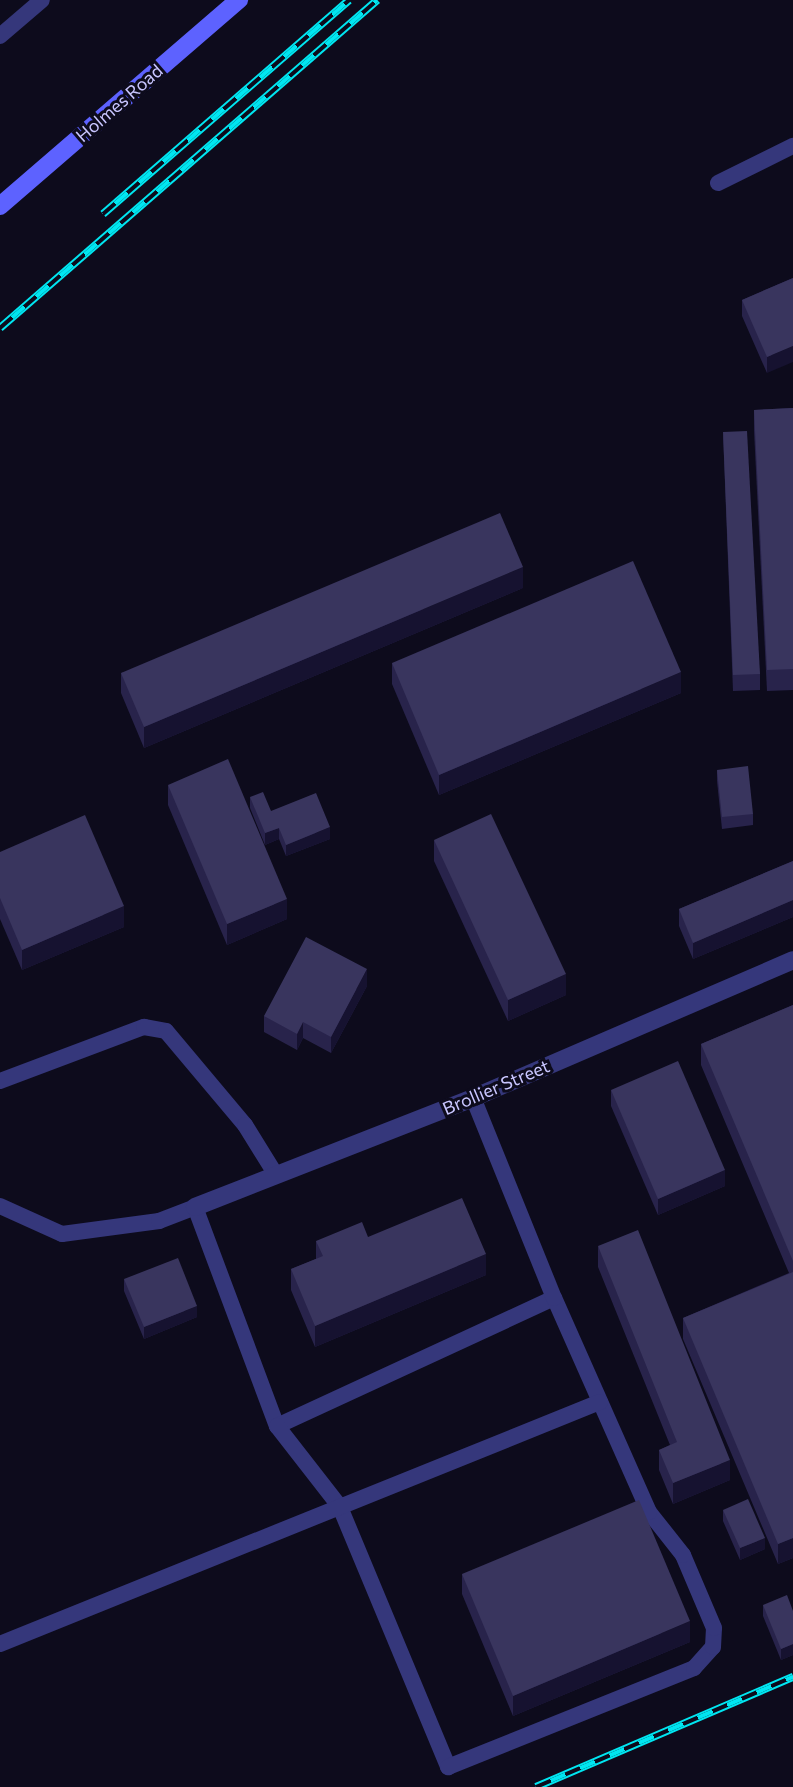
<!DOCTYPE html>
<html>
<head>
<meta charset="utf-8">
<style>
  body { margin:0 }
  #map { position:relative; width:793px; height:1787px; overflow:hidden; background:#0d0b1c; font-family:Commissioner,sans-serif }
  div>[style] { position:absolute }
  .lane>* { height:16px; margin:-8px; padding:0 8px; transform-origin:8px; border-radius:8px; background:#35377b }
  .street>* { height:18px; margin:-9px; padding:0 9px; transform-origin:9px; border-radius:9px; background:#35377b }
  .secondary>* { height:18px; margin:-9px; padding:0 9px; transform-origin:9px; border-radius:9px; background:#5d62ff }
  .rail>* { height:8px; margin-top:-4px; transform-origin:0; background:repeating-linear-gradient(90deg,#0d0b1c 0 16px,#00e6f1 0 32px); box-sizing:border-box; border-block:2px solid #00e6f1 }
  .wall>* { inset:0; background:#28234b }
  .shaded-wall>* { inset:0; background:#161230 }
  .building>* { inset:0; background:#39355e }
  span { translate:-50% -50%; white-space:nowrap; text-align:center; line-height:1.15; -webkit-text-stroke:6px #0d0b1c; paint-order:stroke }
  .street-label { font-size:18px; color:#c9c6ff }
</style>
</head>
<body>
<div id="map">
  <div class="lane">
    <div style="left:0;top:36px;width:55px;rotate:-40.6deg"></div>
    <div style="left:718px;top:183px;width:84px;rotate:-26.3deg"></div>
    <div style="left:0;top:1081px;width:154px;rotate:-20.6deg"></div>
    <div style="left:144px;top:1027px;width:22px;rotate:10deg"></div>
    <div style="left:166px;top:1031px;width:123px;rotate:50deg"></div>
    <div style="left:245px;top:1125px;width:59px;rotate:58.2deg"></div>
    <div style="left:0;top:1206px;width:68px;rotate:24.3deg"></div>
    <div style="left:62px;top:1234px;width:98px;rotate:-7.6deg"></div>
    <div style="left:159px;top:1221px;width:39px;rotate:-21deg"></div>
    <div style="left:195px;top:1207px;width:234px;rotate:69.5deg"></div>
    <div style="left:277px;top:1426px;width:305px;rotate:-24.8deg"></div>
    <div style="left:277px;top:1426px;width:103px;rotate:52.1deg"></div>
    <div style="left:340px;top:1507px;width:282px;rotate:67.4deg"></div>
    <div style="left:448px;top:1767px;width:265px;rotate:-21.9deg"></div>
    <div style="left:694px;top:1668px;width:28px;rotate:-48deg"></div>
    <div style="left:713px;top:1647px;width:19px;rotate:-87deg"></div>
    <div style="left:714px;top:1628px;width:79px;rotate:-113deg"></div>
    <div style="left:683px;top:1555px;width:55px;rotate:-128.3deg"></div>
    <div style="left:649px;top:1512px;width:234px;rotate:-113.9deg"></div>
    <div style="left:554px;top:1298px;width:216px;rotate:-112deg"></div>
    <div style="left:0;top:1644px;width:647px;rotate:-21.97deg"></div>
  </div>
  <div class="street">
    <div style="left:195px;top:1207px;width:299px;rotate:-21.4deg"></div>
    <div style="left:473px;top:1098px;width:348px;rotate:-23.3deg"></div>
  </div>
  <div class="secondary">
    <div style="left:0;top:206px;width:316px;rotate:-40.8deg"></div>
  </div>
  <div class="rail">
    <div style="left:103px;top:214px;width:326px;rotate:-41deg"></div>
    <div style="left:0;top:328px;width:500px;rotate:-41deg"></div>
    <div style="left:536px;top:1787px;width:280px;rotate:-23.2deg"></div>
  </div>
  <div class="wall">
    <div style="clip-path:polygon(793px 278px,767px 373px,742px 316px,742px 300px)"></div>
    <div style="clip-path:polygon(793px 408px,793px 690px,767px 691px,754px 431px,754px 410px)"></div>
    <div style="clip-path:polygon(723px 432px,760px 674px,760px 690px,733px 691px)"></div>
    <div style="clip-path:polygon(523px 588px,144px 748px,121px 693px,121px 673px)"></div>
    <div style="clip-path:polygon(392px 663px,681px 693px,439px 795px,392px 684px)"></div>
    <div style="clip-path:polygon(717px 770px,753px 814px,753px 825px,722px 829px,717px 781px)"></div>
    <div style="clip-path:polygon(168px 785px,287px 919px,227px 945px,168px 805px)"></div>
    <div style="clip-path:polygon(250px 797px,271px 811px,330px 839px,286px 856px,279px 839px,265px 845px,250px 808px)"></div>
    <div style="clip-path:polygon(434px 840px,566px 995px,508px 1021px,434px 861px)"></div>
    <div style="clip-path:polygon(0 852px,124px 927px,22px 970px,0 919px)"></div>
    <div style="clip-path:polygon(793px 861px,793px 917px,693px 959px,679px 926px,679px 909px)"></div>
    <div style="clip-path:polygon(367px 986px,331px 1053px,303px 1038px,297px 1050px,264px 1032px,264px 1016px)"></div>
    <div style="clip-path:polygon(793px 1005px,793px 1558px,778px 1564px,683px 1339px,683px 1318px,789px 1273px,701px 1065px,701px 1044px)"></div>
    <div style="clip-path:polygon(611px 1090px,725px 1186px,658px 1215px,611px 1106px)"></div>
    <div style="clip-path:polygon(368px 1237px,486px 1275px,315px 1347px,291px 1290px,291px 1269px,316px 1259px,316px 1241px)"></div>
    <div style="clip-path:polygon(598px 1246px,730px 1480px,673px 1504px,659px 1470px,659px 1450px,670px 1445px,598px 1267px)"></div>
    <div style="clip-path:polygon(124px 1279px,197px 1317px,144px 1339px,124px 1291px)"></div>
    <div style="clip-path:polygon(723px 1510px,765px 1549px,740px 1560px,723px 1521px)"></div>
    <div style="clip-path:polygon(462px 1574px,690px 1642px,513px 1716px,462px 1594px)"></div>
    <div style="clip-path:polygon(763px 1605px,793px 1611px,793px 1655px,781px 1660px,763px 1616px)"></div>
  </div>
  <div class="shaded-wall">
    <div style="clip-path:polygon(793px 346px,793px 362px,767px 373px,767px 357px)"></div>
    <div style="clip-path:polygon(523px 567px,523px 588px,144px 748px,144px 727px)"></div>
    <div style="clip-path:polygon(681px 672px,681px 693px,439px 795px,439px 775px)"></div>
    <div style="clip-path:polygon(330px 827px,330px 839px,286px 856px,286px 845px)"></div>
    <div style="clip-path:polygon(279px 828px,279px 839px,265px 845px,265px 833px)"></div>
    <div style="clip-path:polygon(287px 899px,287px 919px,227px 945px,227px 924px)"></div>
    <div style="clip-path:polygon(793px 900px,793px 917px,693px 959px,693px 943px)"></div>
    <div style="clip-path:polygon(124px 906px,124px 927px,22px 970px,22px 950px)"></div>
    <div style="clip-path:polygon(367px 969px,367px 986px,331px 1053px,331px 1037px)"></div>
    <div style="clip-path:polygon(566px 974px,566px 995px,508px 1021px,508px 1000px)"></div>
    <div style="clip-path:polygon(303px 1022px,303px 1038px,297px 1050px,297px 1034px)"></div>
    <div style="clip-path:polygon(725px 1170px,725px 1186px,658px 1215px,658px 1199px)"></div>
    <div style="clip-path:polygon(486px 1254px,486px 1275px,315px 1347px,315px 1326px)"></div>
    <div style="clip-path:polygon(197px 1306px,197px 1317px,144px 1339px,144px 1327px)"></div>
    <div style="clip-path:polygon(730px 1460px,730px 1480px,673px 1504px,673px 1483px)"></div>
    <div style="clip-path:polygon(765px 1538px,765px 1549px,740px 1560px,740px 1548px)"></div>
    <div style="clip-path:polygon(793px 1538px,793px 1558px,778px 1564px,778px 1544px)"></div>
    <div style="clip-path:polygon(690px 1621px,690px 1642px,513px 1716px,513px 1696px)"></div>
    <div style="clip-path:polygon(793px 1644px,793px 1655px,781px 1660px,781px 1649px)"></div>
  </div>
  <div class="building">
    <div style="clip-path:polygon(793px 278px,793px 346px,767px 357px,742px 300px)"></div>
    <div style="clip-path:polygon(793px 408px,793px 669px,767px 670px,754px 410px)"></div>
    <div style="clip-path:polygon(747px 431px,760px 674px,733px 675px,723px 432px)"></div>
    <div style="clip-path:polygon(500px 513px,523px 567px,144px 727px,121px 673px)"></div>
    <div style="clip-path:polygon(633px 561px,681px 672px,439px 775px,392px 663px)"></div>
    <div style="clip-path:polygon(228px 759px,287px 899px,227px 924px,168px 785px)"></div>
    <div style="clip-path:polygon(748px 766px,753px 814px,722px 817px,717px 770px)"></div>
    <div style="clip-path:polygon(263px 792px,271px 811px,316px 793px,330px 827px,286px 845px,279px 828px,265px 833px,250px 797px)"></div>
    <div style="clip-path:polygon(491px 814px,566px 974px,508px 1000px,434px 840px)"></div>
    <div style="clip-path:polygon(85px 815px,124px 906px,22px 950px,0 898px,0 852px)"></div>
    <div style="clip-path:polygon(793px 861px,793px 900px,693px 943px,679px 909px)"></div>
    <div style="clip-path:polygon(306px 937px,367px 969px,331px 1037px,303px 1022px,297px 1034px,264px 1016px)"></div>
    <div style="clip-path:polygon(793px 1005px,793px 1261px,701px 1044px)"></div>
    <div style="clip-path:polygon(678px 1061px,725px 1170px,658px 1199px,611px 1090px)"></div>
    <div style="clip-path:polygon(462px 1198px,486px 1254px,315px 1326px,291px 1269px,323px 1256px,316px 1241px,362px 1222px,368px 1237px)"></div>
    <div style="clip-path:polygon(638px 1230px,730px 1460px,673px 1483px,659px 1450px,677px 1442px,598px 1246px)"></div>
    <div style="clip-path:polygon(178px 1258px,197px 1306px,144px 1327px,124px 1279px)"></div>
    <div style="clip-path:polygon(793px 1272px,793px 1538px,778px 1544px,683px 1318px)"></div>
    <div style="clip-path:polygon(748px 1499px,765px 1538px,740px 1548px,723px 1510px)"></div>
    <div style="clip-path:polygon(639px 1500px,690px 1621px,513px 1696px,462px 1574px)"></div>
    <div style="clip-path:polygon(787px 1595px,793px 1611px,793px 1644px,781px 1649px,763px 1605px)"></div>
  </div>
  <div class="street-label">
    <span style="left:119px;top:103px;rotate:-41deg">Holmes Road</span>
    <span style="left:496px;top:1087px;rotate:-23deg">Brollier Street</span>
  </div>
</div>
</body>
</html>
